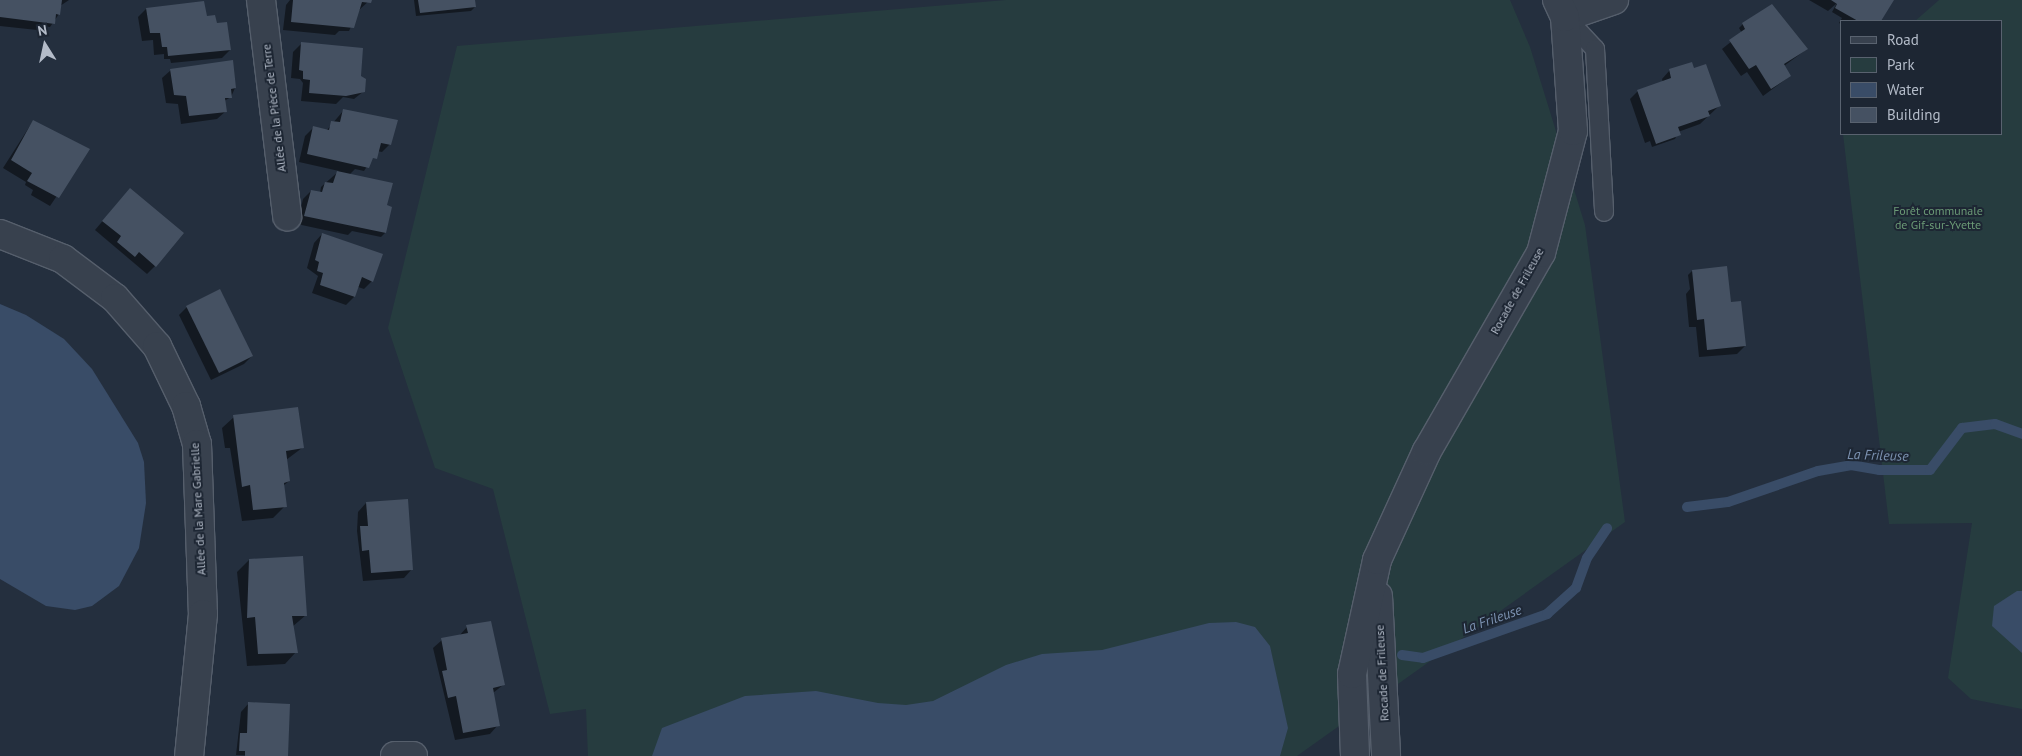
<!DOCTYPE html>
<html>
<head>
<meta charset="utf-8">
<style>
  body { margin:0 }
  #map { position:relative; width:2022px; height:756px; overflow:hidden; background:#242f3e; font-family:"PT Sans",sans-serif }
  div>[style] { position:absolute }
  .green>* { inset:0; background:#263c3f }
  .water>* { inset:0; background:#394c67 }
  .shadow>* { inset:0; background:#0007 }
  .stream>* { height:10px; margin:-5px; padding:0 5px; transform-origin:5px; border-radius:5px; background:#394c67 }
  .building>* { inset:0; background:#455162 }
  .roads { filter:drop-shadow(1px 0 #565f6c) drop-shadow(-1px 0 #565f6c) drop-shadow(0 1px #565f6c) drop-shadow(0 -1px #565f6c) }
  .service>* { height:18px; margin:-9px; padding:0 9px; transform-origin:9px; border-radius:9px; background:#38414e }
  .minor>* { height:28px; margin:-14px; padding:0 14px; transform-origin:14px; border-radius:14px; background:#38414e }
  .tertiary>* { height:28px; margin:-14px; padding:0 14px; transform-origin:14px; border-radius:14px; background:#38414e }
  span { translate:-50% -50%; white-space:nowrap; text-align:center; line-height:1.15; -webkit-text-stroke:4px #1d2633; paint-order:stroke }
  .street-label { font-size:12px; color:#b4bcc9 }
  .park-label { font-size:12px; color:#6b9a76 }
  .water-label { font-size:14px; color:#7c92b1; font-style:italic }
  .legend { position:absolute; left:1840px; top:20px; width:162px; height:115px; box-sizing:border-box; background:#1d2633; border:1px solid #59626f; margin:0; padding:6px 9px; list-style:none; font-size:15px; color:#b4bcc9 }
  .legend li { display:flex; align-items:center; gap:10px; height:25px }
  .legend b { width:25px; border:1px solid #59626f }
  .north { position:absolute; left:20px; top:20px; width:50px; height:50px; -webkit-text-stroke:4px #1d2633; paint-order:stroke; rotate:350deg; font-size:14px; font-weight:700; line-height:20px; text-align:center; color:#b4bcc9 }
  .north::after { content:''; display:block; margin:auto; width:18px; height:22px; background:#b4bcc9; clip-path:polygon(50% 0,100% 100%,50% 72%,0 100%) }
</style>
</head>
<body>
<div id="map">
  <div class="green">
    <div style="clip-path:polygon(1006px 0,1510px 0,1530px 47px,1585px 225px,1625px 522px,1297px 756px,588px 756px,586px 709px,550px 714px,493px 489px,435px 468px,388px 328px,457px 46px)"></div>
    <div style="clip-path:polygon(1939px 0,2022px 0,2022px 709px,1971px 699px,1948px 678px,1972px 523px,1889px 524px,1843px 134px,2001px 134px,2001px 21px,1915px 21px)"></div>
  </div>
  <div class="water">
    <div style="clip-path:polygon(0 304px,26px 315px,64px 339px,92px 369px,138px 443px,144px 462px,146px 503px,139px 548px,119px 586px,92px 606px,75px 610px,46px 606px,0 579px)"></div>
    <div style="clip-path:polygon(2017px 591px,2022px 591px,2022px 653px,1992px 626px,1994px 606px)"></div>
    <div style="clip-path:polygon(1236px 622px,1255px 627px,1270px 646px,1288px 728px,1280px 756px,652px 756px,662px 728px,745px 696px,816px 691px,878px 703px,906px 705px,933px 701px,1006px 665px,1042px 654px,1102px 650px,1209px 623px)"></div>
  </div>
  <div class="shadow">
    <div style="clip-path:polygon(0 0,69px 0,60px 6px,59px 14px,50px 27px,41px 26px,37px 30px,0 26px)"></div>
    <div style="clip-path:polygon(290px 0,370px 0,359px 10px,349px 31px,339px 31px,335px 35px,283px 30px,286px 5px)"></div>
    <div style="clip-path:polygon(414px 0,473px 0,475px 7px,471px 11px,416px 16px)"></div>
    <div style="clip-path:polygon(1809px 0,1892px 0,1880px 21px,1841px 21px,1841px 24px,1839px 23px,1842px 18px,1832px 12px,1837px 3px,1828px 11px)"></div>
    <div style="clip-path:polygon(146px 9px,215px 23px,230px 50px,222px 58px,171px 63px,170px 59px,164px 59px,164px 54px,154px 55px,153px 40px,142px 41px,138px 17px)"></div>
    <div style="clip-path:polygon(1743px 24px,1807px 49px,1784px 66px,1790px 76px,1763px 96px,1747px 72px,1741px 76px,1722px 49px,1742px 33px,1739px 28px)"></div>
    <div style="clip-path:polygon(301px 44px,360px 75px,364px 91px,354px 99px,343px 97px,336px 104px,301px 101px,303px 83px,300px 79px,291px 78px,293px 52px)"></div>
    <div style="clip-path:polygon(171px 70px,235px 88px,231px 97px,224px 101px,226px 111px,217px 119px,181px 124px,178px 104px,166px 103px,162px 78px)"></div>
    <div style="clip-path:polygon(1670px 70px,1693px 70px,1719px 106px,1700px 124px,1678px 132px,1675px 139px,1652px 147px,1650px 141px,1645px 143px,1630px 99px,1638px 91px,1663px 82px,1662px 79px)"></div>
    <div style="clip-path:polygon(343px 111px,390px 144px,382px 152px,377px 151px,364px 171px,355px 169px,349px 175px,386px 207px,391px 208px,385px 233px,381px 237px,352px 231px,348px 235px,297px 224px,303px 199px,311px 191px,320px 193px,321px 187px,339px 171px,299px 162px,305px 136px,314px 127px,327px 130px)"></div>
    <div style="clip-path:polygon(33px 121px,88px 150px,50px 206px,31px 195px,33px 190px,25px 185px,26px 182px,3px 168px)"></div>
    <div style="clip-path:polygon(122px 198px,155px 266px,147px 274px,95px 230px)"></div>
    <div style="clip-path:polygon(322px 234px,372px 281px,364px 289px,358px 287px,354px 297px,346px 305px,312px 293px,318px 276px,307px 268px,314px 243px)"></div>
    <div style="clip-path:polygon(1692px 271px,1730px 303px,1745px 346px,1737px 354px,1699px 357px,1696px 327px,1689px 327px,1686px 294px,1690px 289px,1688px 275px)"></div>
    <div style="clip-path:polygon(187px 307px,252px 356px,244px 364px,211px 380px,179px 315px)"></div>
    <div style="clip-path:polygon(234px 417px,302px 448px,286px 460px,289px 481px,283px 486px,285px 506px,273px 518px,242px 521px,230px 448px,225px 448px,222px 428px)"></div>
    <div style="clip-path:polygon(366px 503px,412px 569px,404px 578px,363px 581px,357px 531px,358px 512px)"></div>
    <div style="clip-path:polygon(249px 560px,306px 615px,292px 627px,296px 652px,285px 664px,247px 666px,237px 572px)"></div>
    <div style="clip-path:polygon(467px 627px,503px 685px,493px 693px,498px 725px,490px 734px,455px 740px,433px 648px,442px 640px,459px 636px)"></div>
    <div style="clip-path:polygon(249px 703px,287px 756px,236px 755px,241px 712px)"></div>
  </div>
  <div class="stream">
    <div style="left:1687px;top:507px;width:41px;rotate:-7deg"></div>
    <div style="left:1728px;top:502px;width:95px;rotate:-19deg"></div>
    <div style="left:1818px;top:471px;width:34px;rotate:-10deg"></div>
    <div style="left:1851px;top:465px;width:28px;rotate:10deg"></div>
    <div style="left:1879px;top:470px;width:51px"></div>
    <div style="left:1930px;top:470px;width:53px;rotate:-52.7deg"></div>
    <div style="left:1962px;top:428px;width:33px;rotate:-7deg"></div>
    <div style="left:1995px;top:424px;width:29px;rotate:20deg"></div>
    <div style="left:1402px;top:655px;width:21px;rotate:8deg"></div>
    <div style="left:1423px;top:658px;width:132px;rotate:-19.5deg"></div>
    <div style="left:1547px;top:614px;width:39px;rotate:-42deg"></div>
    <div style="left:1576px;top:588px;width:32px;rotate:-70deg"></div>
    <div style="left:1587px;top:558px;width:36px;rotate:-56deg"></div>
  </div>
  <div class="building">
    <div style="clip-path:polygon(0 0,62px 0,60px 15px,56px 14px,55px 24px,0 17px)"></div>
    <div style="clip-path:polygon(293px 0,372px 0,371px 3px,362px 2px,354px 28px,291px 22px)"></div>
    <div style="clip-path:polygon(418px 0,475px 0,476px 7px,420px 13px)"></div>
    <div style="clip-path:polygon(1831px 0,1894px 0,1881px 21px,1858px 21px,1835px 8px,1837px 4px)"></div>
    <div style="clip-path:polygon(204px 1px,207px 16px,215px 15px,217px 23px,227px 22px,231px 50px,168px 56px,167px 47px,162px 47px,160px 33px,150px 33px,146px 8px)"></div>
    <div style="clip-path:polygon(1772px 4px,1808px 49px,1784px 64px,1791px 76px,1771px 89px,1756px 65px,1749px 69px,1729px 40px,1745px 29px,1742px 23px)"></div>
    <div style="clip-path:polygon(301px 42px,363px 48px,361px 76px,366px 79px,365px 92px,346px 96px,309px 93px,310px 80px,303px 79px,303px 71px,299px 70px)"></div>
    <div style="clip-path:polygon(233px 60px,236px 88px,231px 89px,232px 98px,225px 98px,227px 112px,189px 116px,186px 96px,174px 95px,170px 69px)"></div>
    <div style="clip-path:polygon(1692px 62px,1694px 68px,1706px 64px,1721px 106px,1708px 111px,1710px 116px,1678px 127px,1681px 135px,1656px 144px,1637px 90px,1671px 78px,1669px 69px)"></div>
    <div style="clip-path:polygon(343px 109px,398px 120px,391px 145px,381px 143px,377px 159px,373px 158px,369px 168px,307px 154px,313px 126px,329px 130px,331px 121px,340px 122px)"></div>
    <div style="clip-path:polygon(33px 120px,90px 149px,59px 198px,27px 181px,32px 173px,11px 160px)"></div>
    <div style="clip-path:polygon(337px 171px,393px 183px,387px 205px,392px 207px,386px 233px,304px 216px,311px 190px,322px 192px,325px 182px,333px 183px)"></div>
    <div style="clip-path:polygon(130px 188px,184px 233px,156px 267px,139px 252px,135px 257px,117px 242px,121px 236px,102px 221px)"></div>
    <div style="clip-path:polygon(322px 233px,383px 254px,373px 282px,362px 277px,355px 297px,320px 285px,323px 273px,317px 271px,319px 262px,315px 260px)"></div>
    <div style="clip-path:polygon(1727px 266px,1731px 302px,1741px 301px,1746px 346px,1707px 350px,1704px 319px,1697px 320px,1692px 270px)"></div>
    <div style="clip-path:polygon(220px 289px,253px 356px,219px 373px,186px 306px)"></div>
    <div style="clip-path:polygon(298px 407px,304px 448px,286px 451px,290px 481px,284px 483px,287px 507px,253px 510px,250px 485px,242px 487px,233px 415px)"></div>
    <div style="clip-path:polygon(408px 499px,413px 570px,371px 573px,369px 550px,362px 551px,360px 526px,368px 526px,366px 502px)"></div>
    <div style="clip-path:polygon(303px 556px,307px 616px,292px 616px,298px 653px,258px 654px,255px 617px,247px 618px,249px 559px)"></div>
    <div style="clip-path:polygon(491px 621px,505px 685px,493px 688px,500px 726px,463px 733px,456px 696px,448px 698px,442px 671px,447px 670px,441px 638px,468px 633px,466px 625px)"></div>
    <div style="clip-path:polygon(248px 702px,290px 704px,288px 756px,245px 756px,245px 751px,239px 751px,240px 733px,247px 733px)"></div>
  </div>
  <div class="roads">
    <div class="service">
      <div style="left:1565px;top:17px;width:44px;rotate:46.8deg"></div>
      <div style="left:1595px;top:49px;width:163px;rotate:86.8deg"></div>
    </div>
    <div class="minor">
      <div style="left:261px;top:0;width:218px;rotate:83.1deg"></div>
      <div style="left:1565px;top:17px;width:52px;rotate:-19.1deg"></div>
      <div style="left:0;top:234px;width:68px;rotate:21.6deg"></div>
      <div style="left:63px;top:259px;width:65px;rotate:36.9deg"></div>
      <div style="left:115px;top:298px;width:64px;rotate:48.8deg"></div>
      <div style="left:157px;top:346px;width:67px;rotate:64.2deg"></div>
      <div style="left:186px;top:406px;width:40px;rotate:74deg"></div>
      <div style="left:197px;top:444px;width:170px;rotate:88deg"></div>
      <div style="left:203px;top:614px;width:143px;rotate:95.6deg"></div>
      <div style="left:395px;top:756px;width:18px"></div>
    </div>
    <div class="tertiary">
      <div style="left:1378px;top:596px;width:160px;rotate:87.1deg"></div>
      <div style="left:1355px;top:756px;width:82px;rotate:-92.1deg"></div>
      <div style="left:1352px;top:674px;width:117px;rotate:-77.6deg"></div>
      <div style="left:1377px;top:560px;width:120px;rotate:-65.4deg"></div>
      <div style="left:1427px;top:451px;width:228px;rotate:-60.1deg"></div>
      <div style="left:1541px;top:253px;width:126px;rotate:-75.3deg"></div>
      <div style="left:1573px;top:131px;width:114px;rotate:-94deg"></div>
      <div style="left:1565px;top:17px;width:19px;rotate:-115deg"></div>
    </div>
  </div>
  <div class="street-label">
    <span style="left:274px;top:108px;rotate:-97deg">Allée de la Pièce de Terre</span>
    <span style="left:1517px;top:291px;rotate:-61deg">Rocade de Frileuse</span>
    <span style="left:198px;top:509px;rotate:-93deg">Allée de la Mare Gabrielle</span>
    <span style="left:1382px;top:673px;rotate:-93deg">Rocade de Frileuse</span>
  </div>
  <div class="park-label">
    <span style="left:1938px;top:218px">Forêt communale<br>de Gif-sur-Yvette</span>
  </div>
  <div class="water-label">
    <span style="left:1878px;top:455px;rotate:2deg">La Frileuse</span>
    <span style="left:1492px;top:619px;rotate:-19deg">La Frileuse</span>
  </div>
  <ul class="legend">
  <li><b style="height:6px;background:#38414e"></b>Road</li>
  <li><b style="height:14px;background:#263c3f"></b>Park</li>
  <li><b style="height:14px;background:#394c67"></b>Water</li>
  <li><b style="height:14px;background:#455162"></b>Building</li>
  </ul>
  <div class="north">N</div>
</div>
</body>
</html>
